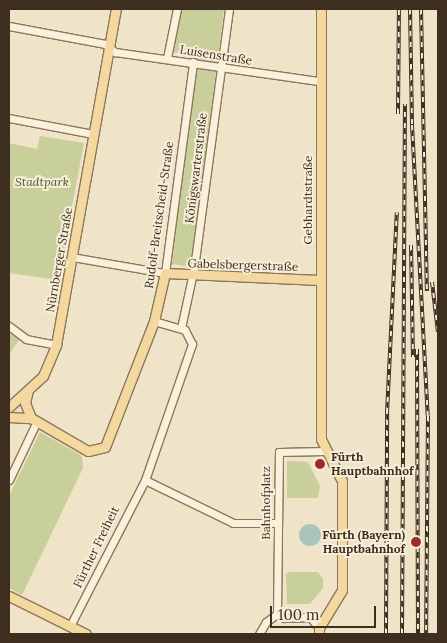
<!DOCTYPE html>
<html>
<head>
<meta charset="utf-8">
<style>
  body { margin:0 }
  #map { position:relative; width:447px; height:643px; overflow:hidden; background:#f0e4c8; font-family:Lora,serif }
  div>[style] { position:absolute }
  .green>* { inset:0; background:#c9cf9b }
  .water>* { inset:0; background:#a9c4bc }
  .round { border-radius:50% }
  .roads { filter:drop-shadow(1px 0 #8d765c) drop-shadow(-1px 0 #8d765c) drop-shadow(0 1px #8d765c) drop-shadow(0 -1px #8d765c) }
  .minor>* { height:7px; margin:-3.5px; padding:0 3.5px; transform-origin:3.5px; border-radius:3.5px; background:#faf1dc }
  .major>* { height:9px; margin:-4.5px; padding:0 4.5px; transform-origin:4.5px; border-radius:4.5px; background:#f3d9a0 }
  .rail>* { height:4px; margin-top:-2px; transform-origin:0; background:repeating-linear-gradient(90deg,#f7eed8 0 5.5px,#3d2e20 0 11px); box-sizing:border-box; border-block:1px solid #3d2e20 }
  .dots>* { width:14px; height:14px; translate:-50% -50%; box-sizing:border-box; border:2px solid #f7eed8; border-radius:50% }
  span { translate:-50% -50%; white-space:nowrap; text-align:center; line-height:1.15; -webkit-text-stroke:4px #f7eed8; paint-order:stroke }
  .street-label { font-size:12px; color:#3d2e20 }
  .park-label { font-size:12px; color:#4d5a26; font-style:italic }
  .poi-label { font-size:12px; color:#3d2e20; font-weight:700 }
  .left { translate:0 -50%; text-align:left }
  .right { translate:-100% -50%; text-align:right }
  .frame { position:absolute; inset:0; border:10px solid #3d2e20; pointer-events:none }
  .scale { position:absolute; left:270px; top:606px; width:106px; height:22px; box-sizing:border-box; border:2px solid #3d2e20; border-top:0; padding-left:6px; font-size:15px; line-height:18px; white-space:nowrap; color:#3d2e20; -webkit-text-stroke:4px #f7eed8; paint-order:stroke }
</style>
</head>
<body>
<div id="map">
  <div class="green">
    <div style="clip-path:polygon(180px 9px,224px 9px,191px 267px,172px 264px,196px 55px,172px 52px)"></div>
    <div style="clip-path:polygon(40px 136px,84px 143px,58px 280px,9px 273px,9px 143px,37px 149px)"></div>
    <div style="clip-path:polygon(9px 330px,21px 337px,9px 355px)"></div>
    <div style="clip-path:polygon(40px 432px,82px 456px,83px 468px,22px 595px,9px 588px,9px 496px)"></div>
    <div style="clip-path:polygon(287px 461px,308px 462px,320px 486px,318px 498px,287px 498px)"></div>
    <div style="clip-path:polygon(289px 572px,318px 572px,323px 579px,323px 588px,310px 604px,287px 604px,286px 574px)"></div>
  </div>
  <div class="water">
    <div class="round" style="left:299px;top:524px;width:22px;height:22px"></div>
  </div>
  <div class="roads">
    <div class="minor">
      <div style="left:9px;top:26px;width:98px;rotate:10.6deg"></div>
      <div style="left:105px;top:44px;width:13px;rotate:39deg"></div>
      <div style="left:115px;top:52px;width:207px;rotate:8.1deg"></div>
      <div style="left:167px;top:58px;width:50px;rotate:-78.5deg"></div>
      <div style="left:9px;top:118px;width:86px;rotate:10.8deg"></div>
      <div style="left:72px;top:257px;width:94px;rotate:9.8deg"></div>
      <div style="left:165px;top:273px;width:213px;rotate:-82.4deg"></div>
      <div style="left:9px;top:326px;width:21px;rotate:37deg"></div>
      <div style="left:26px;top:339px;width:31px;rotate:11deg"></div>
      <div style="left:181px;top:328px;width:61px;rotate:-77.8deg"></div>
      <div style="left:194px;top:268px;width:261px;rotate:-82.3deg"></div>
      <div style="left:9px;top:480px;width:65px;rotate:-64.6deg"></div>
      <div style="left:145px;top:480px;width:144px;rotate:-70.9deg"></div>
      <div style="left:192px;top:344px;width:16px;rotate:-117deg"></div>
      <div style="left:185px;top:330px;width:32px;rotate:-164deg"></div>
      <div style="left:145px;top:480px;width:98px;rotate:26deg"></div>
      <div style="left:233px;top:523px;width:45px"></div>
      <div style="left:277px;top:614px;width:162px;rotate:-89.3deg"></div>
      <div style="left:279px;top:452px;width:45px;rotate:-1.3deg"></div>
      <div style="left:277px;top:614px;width:8px;rotate:30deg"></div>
      <div style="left:284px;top:618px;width:26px;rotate:-2deg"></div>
      <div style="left:310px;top:617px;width:14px;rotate:51deg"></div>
      <div style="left:70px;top:626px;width:164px;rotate:-62.8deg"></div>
      <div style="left:259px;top:634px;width:14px;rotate:-60deg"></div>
      <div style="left:266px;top:622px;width:14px;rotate:-36deg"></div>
    </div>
    <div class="major">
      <div style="left:28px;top:390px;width:13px;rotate:103deg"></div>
      <div style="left:25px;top:403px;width:16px;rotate:68deg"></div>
      <div style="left:9px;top:407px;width:46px;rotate:-42.4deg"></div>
      <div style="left:43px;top:376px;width:34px;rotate:-67deg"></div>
      <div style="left:56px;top:345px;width:341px;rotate:-79.9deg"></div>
      <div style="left:9px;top:417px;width:22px;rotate:3deg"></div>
      <div style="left:31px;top:418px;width:66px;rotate:30.1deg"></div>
      <div style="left:88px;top:451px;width:17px;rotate:-13deg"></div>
      <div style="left:105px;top:447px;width:135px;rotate:-68.7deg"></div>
      <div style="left:154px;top:321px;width:49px;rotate:-77.1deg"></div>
      <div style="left:165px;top:273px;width:155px;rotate:2.6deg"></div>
      <div style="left:9px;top:596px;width:86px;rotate:26.3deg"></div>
      <div style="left:319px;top:634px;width:6px;rotate:-90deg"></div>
      <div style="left:319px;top:628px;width:44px;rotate:-58.8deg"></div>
      <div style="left:342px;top:590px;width:109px;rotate:-90deg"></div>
      <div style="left:342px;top:481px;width:47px;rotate:-116.6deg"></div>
      <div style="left:321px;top:439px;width:430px;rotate:-90deg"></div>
    </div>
  </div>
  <div class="rail">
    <div style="left:410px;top:9px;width:116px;rotate:89deg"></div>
    <div style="left:412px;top:125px;width:291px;rotate:86.9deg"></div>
    <div style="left:428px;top:416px;width:218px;rotate:90.5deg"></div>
    <div style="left:421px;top:9px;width:282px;rotate:88.8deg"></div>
    <div style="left:398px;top:114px;width:105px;rotate:-89.5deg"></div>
    <div style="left:411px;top:245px;width:112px;rotate:89deg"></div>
    <div style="left:432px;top:282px;width:50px;rotate:83.2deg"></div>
    <div style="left:417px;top:349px;width:285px;rotate:89.8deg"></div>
    <div style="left:386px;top:634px;width:221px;rotate:-89.7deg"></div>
    <div style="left:387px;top:413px;width:201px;rotate:-87.2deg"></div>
    <div style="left:402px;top:634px;width:530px;rotate:-89.68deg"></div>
  </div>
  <div class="dots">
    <div style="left:320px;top:464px;background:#9e2a2b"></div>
    <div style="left:416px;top:542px;background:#9e2a2b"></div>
  </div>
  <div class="street-label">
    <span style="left:216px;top:55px;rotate:9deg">Luisenstraße</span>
    <span style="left:196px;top:168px;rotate:-83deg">Königswarterstraße</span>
    <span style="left:308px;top:200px;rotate:-90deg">Gebhardtstraße</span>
    <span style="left:159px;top:215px;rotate:-82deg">Rudolf-Breitscheid-Straße</span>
    <span style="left:59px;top:260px;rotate:-80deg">Nürnberger Straße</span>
    <span style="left:243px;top:265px;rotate:2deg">Gabelsbergerstraße</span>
    <span style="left:266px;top:503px;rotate:-90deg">Bahnhofplatz</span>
    <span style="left:96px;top:547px;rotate:-64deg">Fürther Freiheit</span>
  </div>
  <div class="park-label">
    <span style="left:42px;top:182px">Stadtpark</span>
  </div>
  <div class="poi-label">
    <span class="left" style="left:331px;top:464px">Fürth<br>Hauptbahnhof</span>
    <span class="right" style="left:405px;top:542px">Fürth (Bayern)<br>Hauptbahnhof</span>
  </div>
  <div class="frame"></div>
  <div class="scale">100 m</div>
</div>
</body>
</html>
